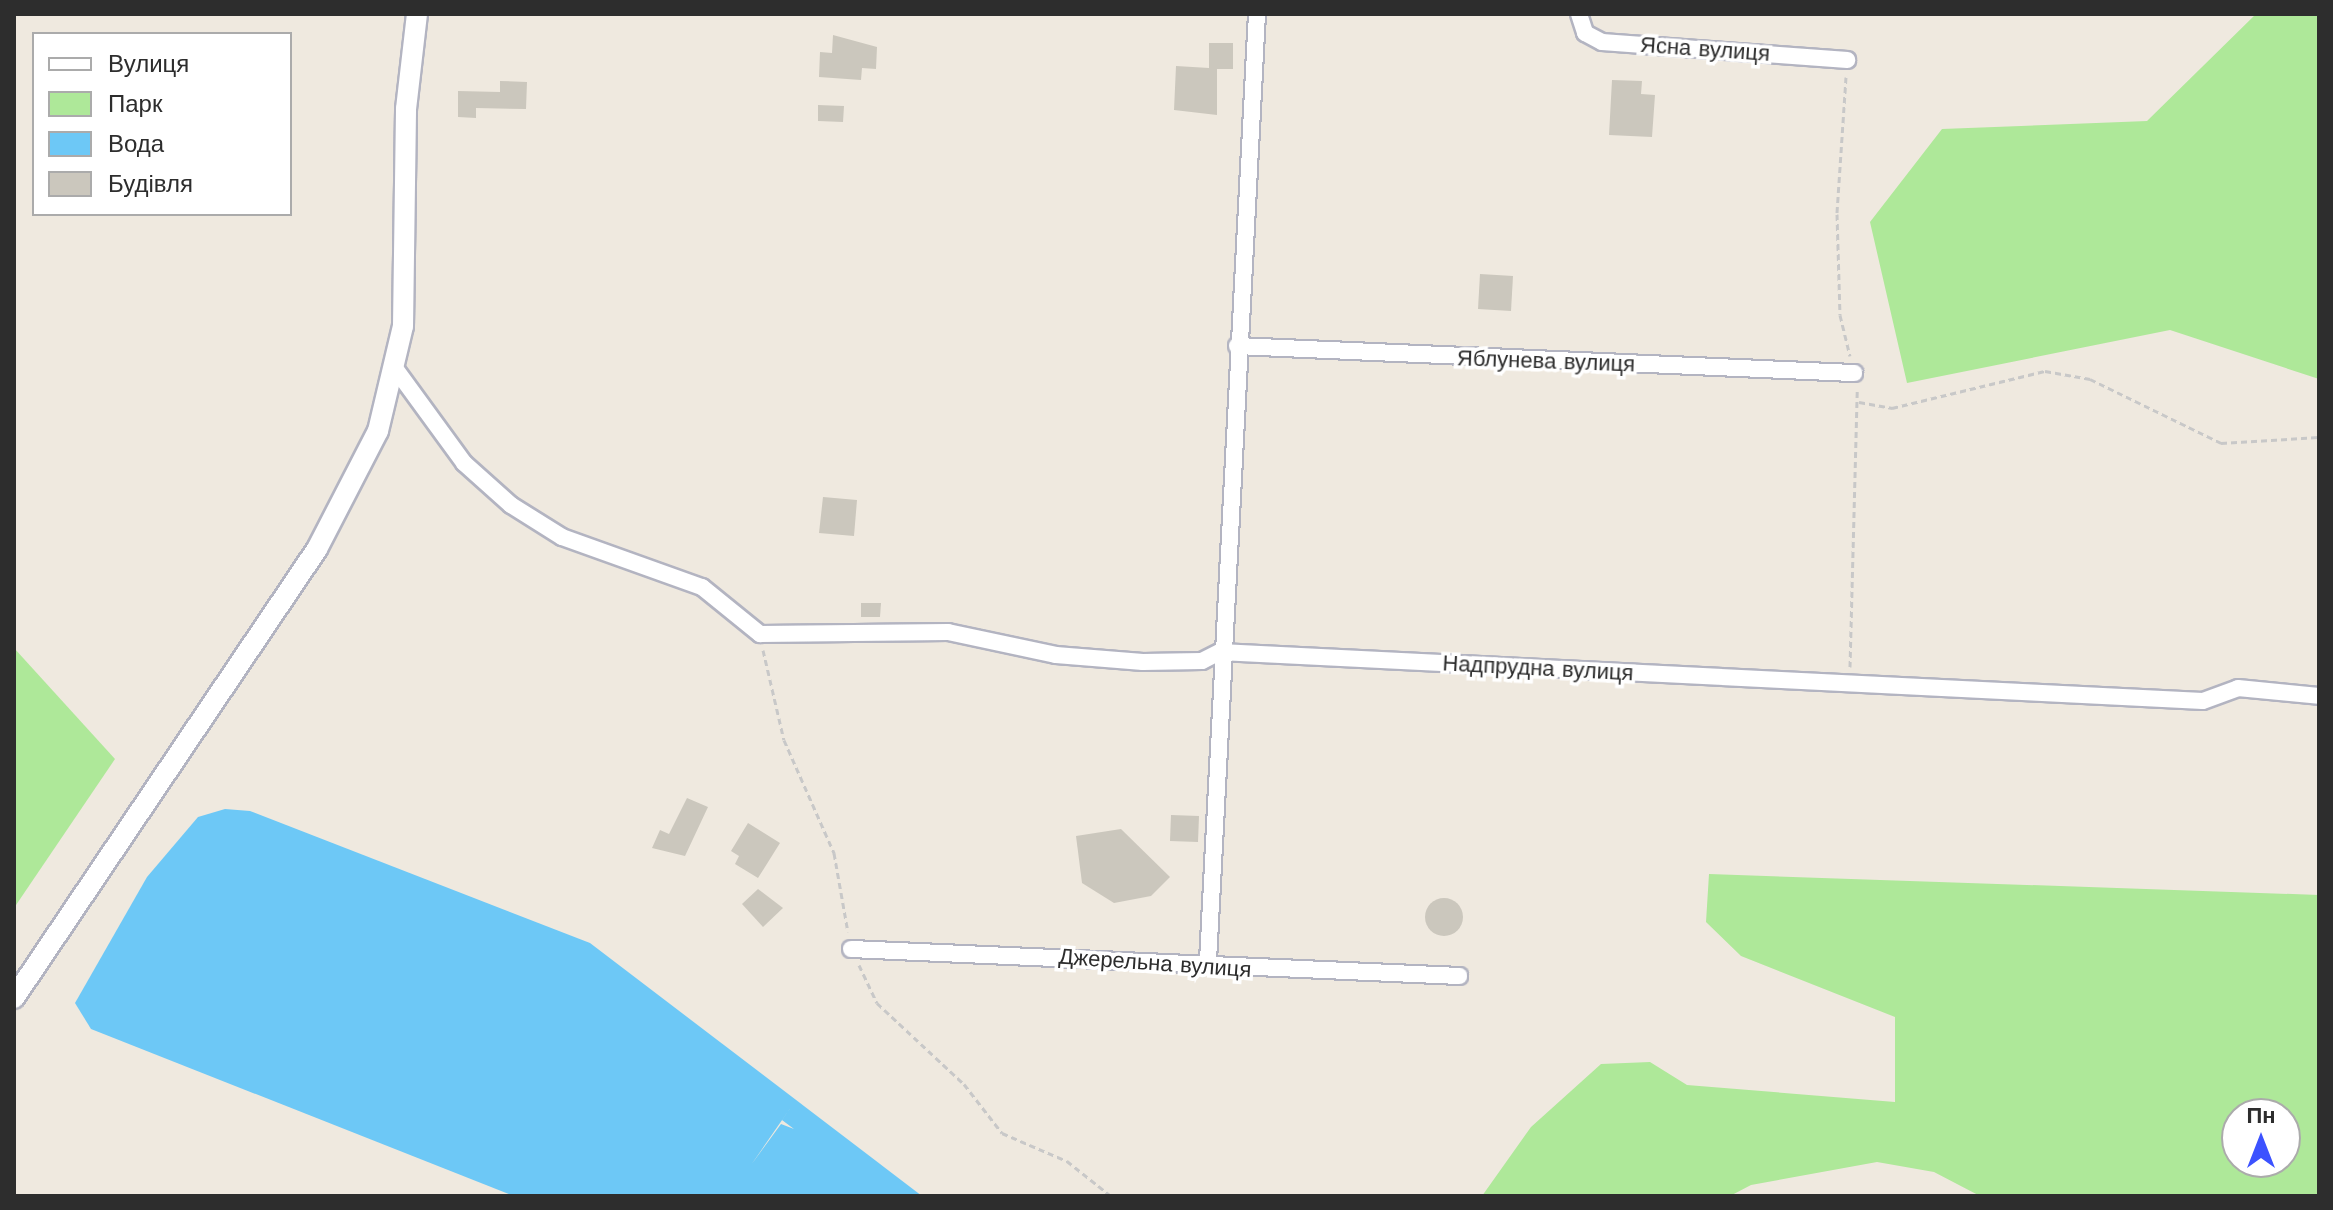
<!DOCTYPE html>
<html>
<head>
<meta charset="utf-8">
<style>
  body { margin:0 }
  #map { position:relative; width:2333px; height:1210px; overflow:hidden; background:#efe9df; font-family:"Work Sans",sans-serif }
  div>[style] { position:absolute }
  .green>* { inset:0; background:#aee899 }
  .water>* { inset:0; background:#6dc8f6 }
  .pier>* { inset:0; background:#efe9df }
  .building>* { inset:0; background:#cbc7bd }
  .round { border-radius:50% }
  .path>* { height:3px; margin-top:-1.5px; transform-origin:0; background:repeating-linear-gradient(90deg,#c8c8c8 0 6px,transparent 0 10px) }
  .roads { filter:drop-shadow(2px 0 #b3b4c1) drop-shadow(-2px 0 #b3b4c1) drop-shadow(0 2px #b3b4c1) drop-shadow(0 -2px #b3b4c1) }
  .minor>* { height:16px; margin:-8px; padding:0 8px; transform-origin:8px; border-radius:8px; background:#fff }
  .tertiary>* { height:20px; margin:-10px; padding:0 10px; transform-origin:10px; border-radius:10px; background:#fff }
  span { translate:-50% -50%; white-space:nowrap; text-align:center; line-height:1.15; -webkit-text-stroke:7px #fff; paint-order:stroke }
  .street-label { font-size:22px; color:#2d2d2d }
  .frame { position:absolute; inset:0; border:16px solid #2d2d2d; pointer-events:none }
  .legend { position:absolute; left:32px; top:32px; width:260px; height:184px; box-sizing:border-box; background:#fff; border:2px solid #ababab; margin:0; padding:10px 14px; list-style:none; font-size:24px; color:#2d2d2d }
  .legend li { display:flex; align-items:center; gap:16px; height:40px }
  .legend b { width:40px; border:2px solid #ababab }
  .north { position:absolute; left:2221px; top:1098px; width:80px; height:80px; box-sizing:border-box; background:#fff; border:2px solid #ababab; border-radius:50%; rotate:0deg; font-size:22px; font-weight:700; line-height:32px; text-align:center; color:#2d2d2d }
  .north::after { content:''; display:block; margin:auto; width:28px; height:36px; background:#3c52ff; clip-path:polygon(50% 0,100% 100%,50% 72%,0 100%) }
</style>
</head>
<body>
<div id="map">
  <div class="green">
    <div style="clip-path:polygon(2256px 14px,2319px 14px,2319px 379px,2170px 330px,1907px 383px,1870px 222px,1942px 129px,2147px 121px)"></div>
    <div style="clip-path:polygon(14px 648px,115px 759px,14px 908px)"></div>
    <div style="clip-path:polygon(evenodd,1709px 874px,2319px 895px,2319px 1196px,1980px 1196px,1934px 1172px,1877px 1162px,1751px 1185px,1730px 1196px,1482px 1196px,1531px 1127px,1601px 1064px,1650px 1062px,1687px 1085px,1895px 1102px,1895px 1017px,1741px 956px,1706px 922px,1709px 874px,2237px 1114px,2285px 1114px,2285px 1162px,2237px 1162px,2237px 1114px)"></div>
  </div>
  <div class="water">
    <div style="clip-path:polygon(225px 809px,250px 811px,590px 943px,922px 1196px,514px 1196px,91px 1029px,75px 1003px,147px 877px,198px 817px)"></div>
  </div>
  <div class="pier">
    <div style="clip-path:polygon(798px 1097px,782px 1120px,794px 1129px,781px 1124px,751px 1165px)"></div>
  </div>
  <div class="building">
    <div style="clip-path:polygon(833px 35px,877px 47px,876px 69px,862px 68px,861px 80px,819px 77px,820px 52px,832px 53px)"></div>
    <div style="clip-path:polygon(1209px 43px,1233px 43px,1233px 69px,1217px 69px,1217px 115px,1174px 110px,1176px 66px,1209px 68px)"></div>
    <div style="clip-path:polygon(1612px 80px,1642px 81px,1641px 94px,1655px 95px,1652px 137px,1609px 135px)"></div>
    <div style="clip-path:polygon(500px 81px,527px 82px,526px 109px,476px 108px,476px 118px,458px 117px,458px 91px,500px 92px)"></div>
    <div style="clip-path:polygon(818px 105px,844px 106px,843px 122px,818px 121px)"></div>
    <div style="clip-path:polygon(1480px 274px,1513px 276px,1511px 311px,1478px 309px)"></div>
    <div style="clip-path:polygon(823px 497px,857px 500px,854px 536px,819px 533px)"></div>
    <div style="clip-path:polygon(861px 603px,881px 603px,880px 617px,861px 617px)"></div>
    <div style="clip-path:polygon(687px 798px,708px 807px,685px 856px,652px 848px,660px 830px,669px 834px)"></div>
    <div style="clip-path:polygon(1171px 815px,1199px 816px,1198px 842px,1170px 841px)"></div>
    <div style="clip-path:polygon(748px 823px,780px 843px,758px 878px,735px 864px,739px 856px,731px 851px)"></div>
    <div style="clip-path:polygon(1121px 829px,1170px 877px,1151px 896px,1114px 903px,1082px 883px,1076px 836px)"></div>
    <div style="clip-path:polygon(758px 889px,783px 908px,763px 927px,742px 904px)"></div>
    <div class="round" style="left:1425px;top:898px;width:38px;height:38px"></div>
  </div>
  <div class="path">
    <div style="left:1846px;top:77px;width:137px;rotate:93.8deg"></div>
    <div style="left:1837px;top:214px;width:101px;rotate:88.3deg"></div>
    <div style="left:1840px;top:315px;width:42px;rotate:76.3deg"></div>
    <div style="left:1859px;top:402px;width:34px;rotate:10deg"></div>
    <div style="left:1892px;top:408px;width:157px;rotate:-13.6deg"></div>
    <div style="left:2045px;top:371px;width:46px;rotate:10.1deg"></div>
    <div style="left:2090px;top:379px;width:146px;rotate:26deg"></div>
    <div style="left:2221px;top:443px;width:98px;rotate:-3.5deg"></div>
    <div style="left:763px;top:650px;width:92px;rotate:76.9deg"></div>
    <div style="left:784px;top:740px;width:124px;rotate:66.1deg"></div>
    <div style="left:834px;top:853px;width:80px;rotate:80deg"></div>
    <div style="left:1850px;top:667px;width:276px;rotate:-88.5deg"></div>
    <div style="left:859px;top:965px;width:42px;rotate:64.7deg"></div>
    <div style="left:877px;top:1003px;width:119px;rotate:43deg"></div>
    <div style="left:964px;top:1084px;width:62px;rotate:52.2deg"></div>
    <div style="left:1002px;top:1133px;width:71px;rotate:23.3deg"></div>
    <div style="left:1067px;top:1161px;width:56px;rotate:38.5deg"></div>
  </div>
  <div class="roads">
    <div class="minor">
      <div style="left:1579px;top:14px;width:20px;rotate:72deg"></div>
      <div style="left:1585px;top:33px;width:19px;rotate:28deg"></div>
      <div style="left:1602px;top:42px;width:246px;rotate:4.2deg"></div>
      <div style="left:1237px;top:346px;width:618px;rotate:2.51deg"></div>
      <div style="left:397px;top:371px;width:114px;rotate:53.9deg"></div>
      <div style="left:464px;top:463px;width:63px;rotate:41.8deg"></div>
      <div style="left:511px;top:505px;width:60px;rotate:32.1deg"></div>
      <div style="left:562px;top:537px;width:149px;rotate:19.7deg"></div>
      <div style="left:702px;top:587px;width:75px;rotate:39deg"></div>
      <div style="left:760px;top:634px;width:188px;rotate:-0.6deg"></div>
      <div style="left:948px;top:632px;width:110px;rotate:12deg"></div>
      <div style="left:1056px;top:655px;width:87px;rotate:4.6deg"></div>
      <div style="left:1143px;top:662px;width:59px;rotate:-1deg"></div>
      <div style="left:1202px;top:661px;width:20px;rotate:-27deg"></div>
      <div style="left:1220px;top:652px;width:984px;rotate:2.85deg"></div>
      <div style="left:2203px;top:701px;width:37px;rotate:-20deg"></div>
      <div style="left:2238px;top:688px;width:81px;rotate:5.6deg"></div>
      <div style="left:851px;top:949px;width:609px;rotate:2.54deg"></div>
      <div style="left:1208px;top:961px;width:948px;rotate:-87.04deg"></div>
    </div>
    <div class="tertiary">
      <div style="left:14px;top:998px;width:542px;rotate:-55.99deg"></div>
      <div style="left:317px;top:549px;width:133px;rotate:-62.7deg"></div>
      <div style="left:378px;top:431px;width:108px;rotate:-76.6deg"></div>
      <div style="left:403px;top:326px;width:217px;rotate:-89.2deg"></div>
      <div style="left:406px;top:109px;width:96px;rotate:-83.4deg"></div>
    </div>
  </div>
  <div class="street-label">
    <span style="left:1705px;top:49px;rotate:4deg">Ясна вулиця</span>
    <span style="left:1546px;top:361px;rotate:2deg">Яблунева вулиця</span>
    <span style="left:1538px;top:668px;rotate:3deg">Надпрудна вулиця</span>
    <span style="left:1155px;top:963px;rotate:4deg">Джерельна вулиця</span>
  </div>
  <div class="frame"></div>
  <ul class="legend">
  <li><b style="height:10px;background:#fff"></b>Вулиця</li>
  <li><b style="height:22px;background:#aee899"></b>Парк</li>
  <li><b style="height:22px;background:#6dc8f6"></b>Вода</li>
  <li><b style="height:22px;background:#cbc7bd"></b>Будівля</li>
  </ul>
  <div class="north">Пн</div>
</div>
</body>
</html>
